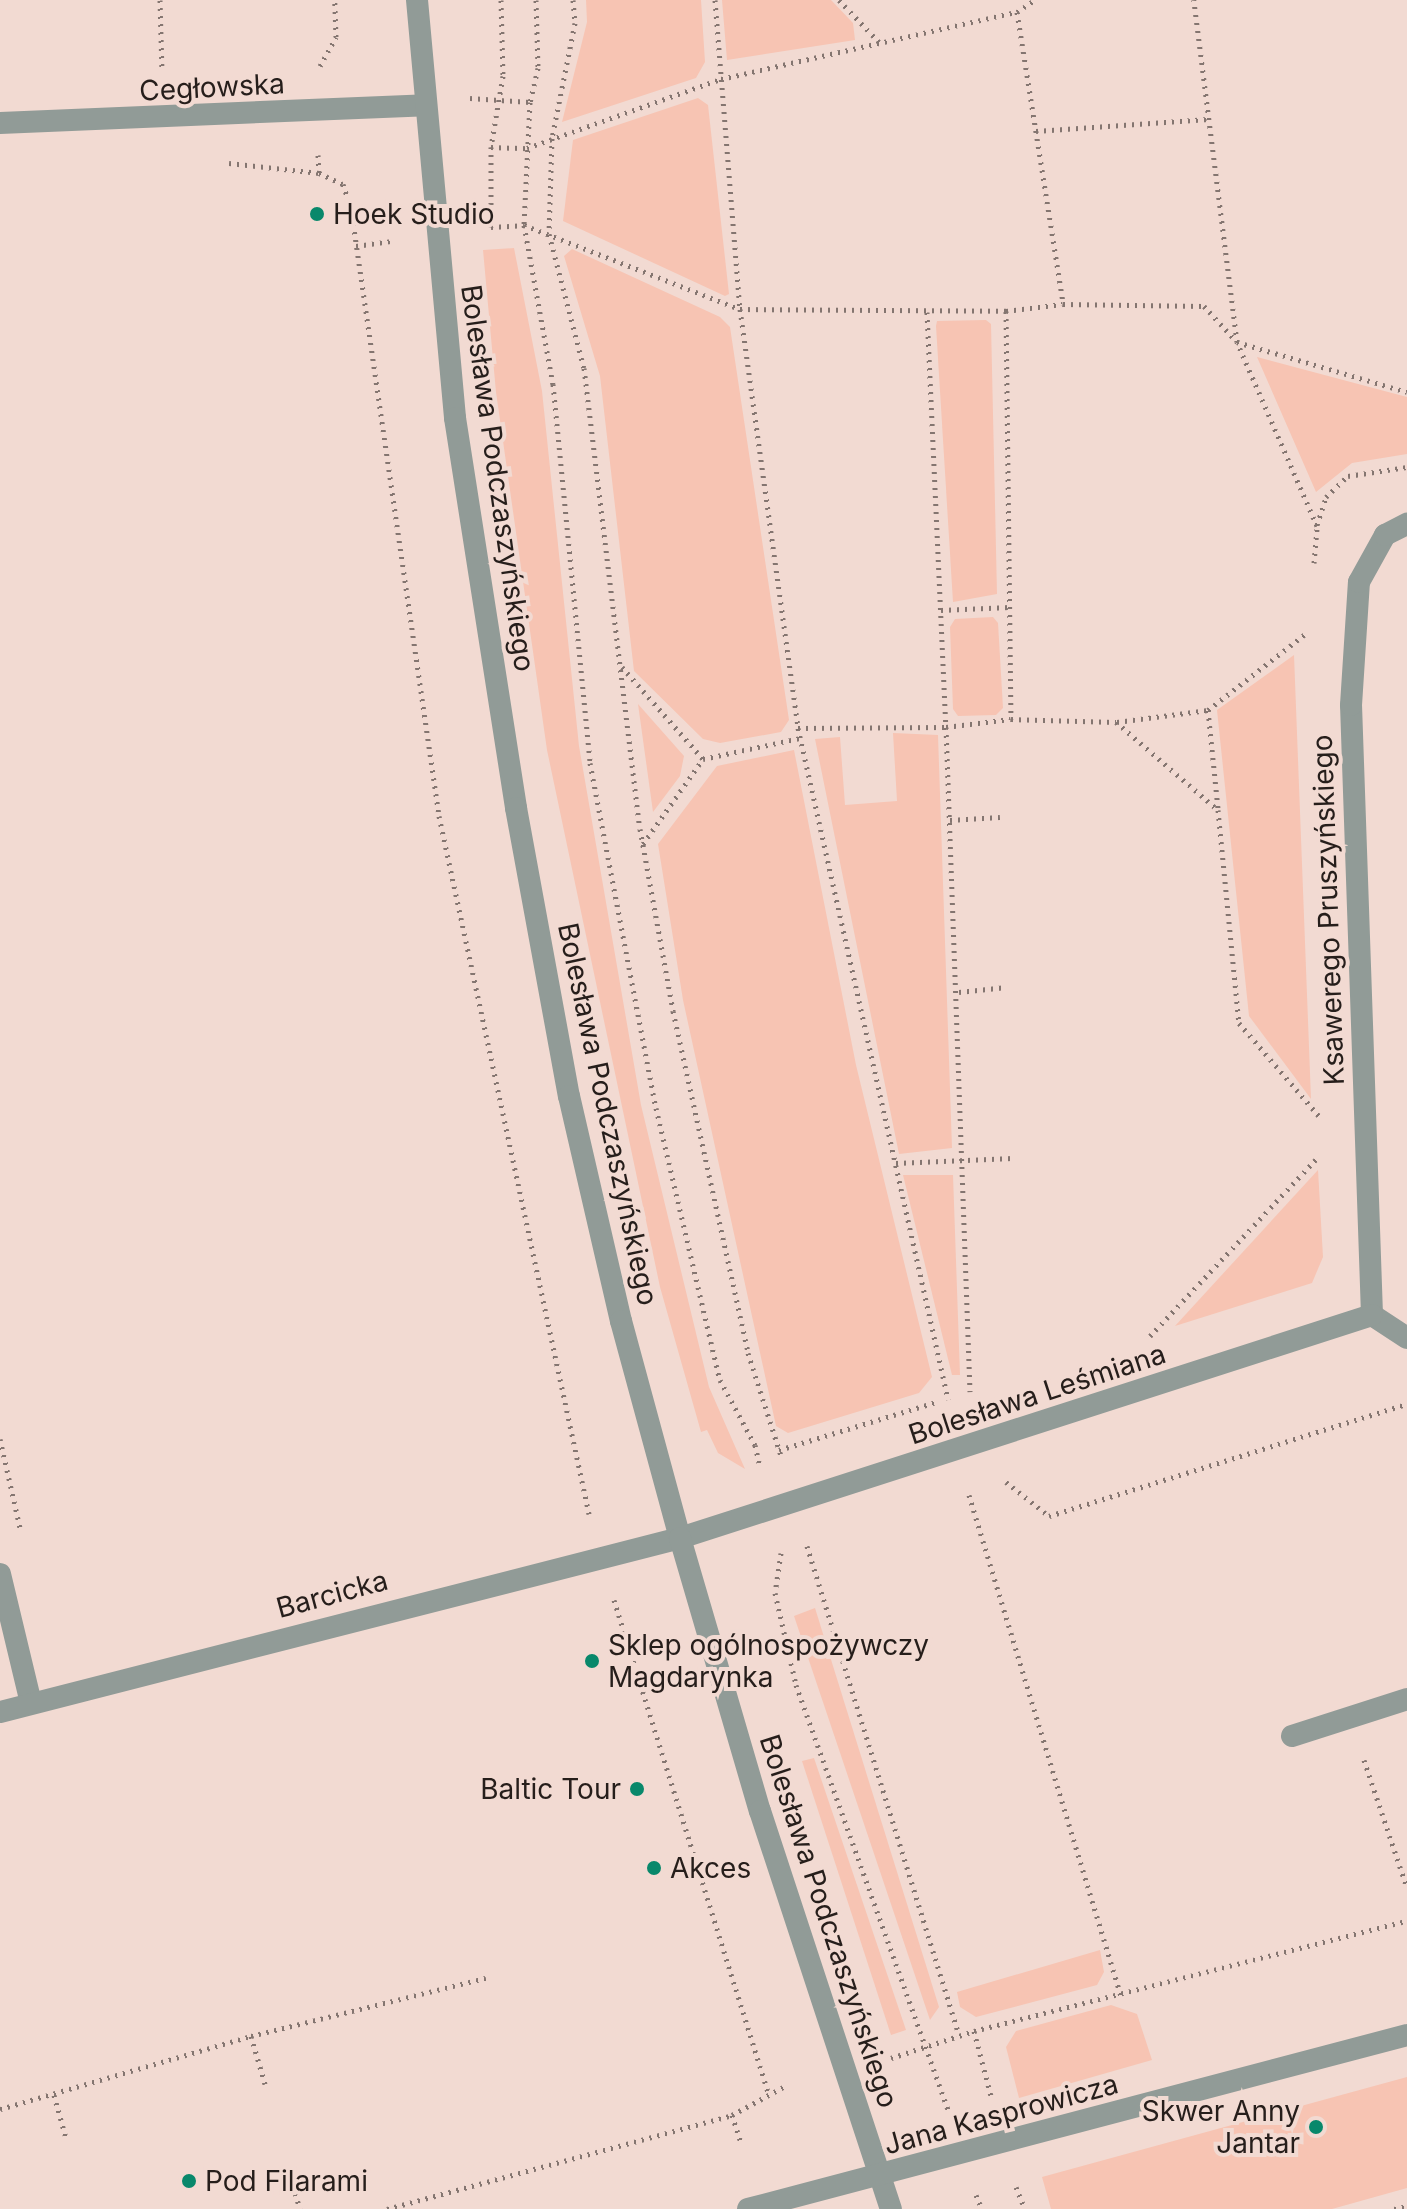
<!DOCTYPE html>
<html>
<head>
<meta charset="utf-8">
<style>
  body { margin:0 }
  #map { position:relative; width:1407px; height:2209px; overflow:hidden; background:#f2dad2; font-family:Inter,sans-serif }
  div>[style] { position:absolute }
  .green>* { inset:0; background:#f7c4b3 }
  .path>* { height:5px; margin-top:-2.5px; transform-origin:0; background:repeating-linear-gradient(90deg,#847570 0 2px,transparent 0 8px) }
  .service>* { height:22px; margin:-11px; padding:0 11px; transform-origin:11px; border-radius:11px; background:#919b97 }
  .minor>* { height:22px; margin:-11px; padding:0 11px; transform-origin:11px; border-radius:11px; background:#919b97 }
  .tertiary>* { height:22px; margin:-11px; padding:0 11px; transform-origin:11px; border-radius:11px; background:#919b97 }
  .dots>* { width:22px; height:22px; translate:-50% -50%; box-sizing:border-box; border:4px solid #f2dad2; border-radius:50% }
  span { translate:-50% -50%; white-space:nowrap; text-align:center; line-height:1.15; -webkit-text-stroke:8px #f2dad2; paint-order:stroke }
  .street-label { font-size:28px; color:#261e1b }
  .poi-label { font-size:28px; color:#261e1b }
  .left { translate:0 -50%; text-align:left }
  .right { translate:-100% -50%; text-align:right }
</style>
</head>
<body>
<div id="map">
  <div class="green">
    <div style="clip-path:polygon(586px 0,701px 0,705px 62px,696px 78px,562px 122px,587px 22px)"></div>
    <div style="clip-path:polygon(722px 0,831px 0,853px 23px,855px 40px,727px 60px)"></div>
    <div style="clip-path:polygon(698px 98px,708px 105px,729px 294px,725px 296px,563px 221px,573px 140px)"></div>
    <div style="clip-path:polygon(514px 248px,542px 391px,579px 746px,641px 1105px,709px 1387px,745px 1469px,718px 1453px,707px 1430px,701px 1432px,660px 1287px,547px 750px,496px 392px,483px 250px)"></div>
    <div style="clip-path:polygon(572px 249px,720px 317px,730px 327px,789px 720px,781px 732px,720px 743px,703px 739px,634px 671px,600px 376px,564px 256px)"></div>
    <div style="clip-path:polygon(986px 320px,991px 324px,997px 594px,953px 602px,936px 326px,937px 321px)"></div>
    <div style="clip-path:polygon(1257px 357px,1407px 397px,1407px 454px,1352px 463px,1316px 492px)"></div>
    <div style="clip-path:polygon(993px 617px,998px 623px,1003px 708px,996px 715px,958px 716px,953px 709px,950px 627px,955px 619px)"></div>
    <div style="clip-path:polygon(1294px 655px,1311px 1099px,1249px 1016px,1217px 710px)"></div>
    <div style="clip-path:polygon(638px 704px,684px 756px,680px 776px,653px 812px)"></div>
    <div style="clip-path:polygon(893px 733px,938px 735px,952px 1148px,899px 1154px,815px 739px,840px 737px,845px 805px,897px 801px)"></div>
    <div style="clip-path:polygon(794px 750px,856px 1065px,932px 1377px,919px 1393px,788px 1433px,776px 1426px,683px 1000px,658px 844px,717px 766px)"></div>
    <div style="clip-path:polygon(1318px 1170px,1323px 1257px,1312px 1283px,1175px 1326px)"></div>
    <div style="clip-path:polygon(903px 1175px,953px 1175px,960px 1375px,952px 1375px)"></div>
    <div style="clip-path:polygon(815px 1608px,939px 2007px,930px 2020px,794px 1616px)"></div>
    <div style="clip-path:polygon(814px 1758px,906px 2030px,891px 2035px,802px 1761px)"></div>
    <div style="clip-path:polygon(1100px 1950px,1104px 1972px,1097px 1985px,976px 2017px,960px 2007px,957px 1992px)"></div>
    <div style="clip-path:polygon(1111px 2005px,1137px 2014px,1152px 2060px,1019px 2098px,1006px 2047px,1016px 2031px)"></div>
    <div style="clip-path:polygon(1407px 2077px,1407px 2188px,1332px 2209px,1051px 2209px,1042px 2177px)"></div>
  </div>
  <div class="path">
    <div style="left:160px;top:0;width:71px;rotate:88.4deg"></div>
    <div style="left:501px;top:0;width:76px;rotate:88.5deg"></div>
    <div style="left:503px;top:76px;width:72px;rotate:99.6deg"></div>
    <div style="left:491px;top:147px;width:80px;rotate:90deg"></div>
    <div style="left:491px;top:227px;width:33px;rotate:-3deg"></div>
    <div style="left:524px;top:225px;width:232px;rotate:21.3deg"></div>
    <div style="left:740px;top:309px;width:266px;rotate:0.4deg"></div>
    <div style="left:1006px;top:311px;width:408px;rotate:89.3deg"></div>
    <div style="left:1011px;top:719px;width:105px;rotate:1.6deg"></div>
    <div style="left:1116px;top:722px;width:135px;rotate:40.8deg"></div>
    <div style="left:1218px;top:810px;width:214px;rotate:84.4deg"></div>
    <div style="left:1239px;top:1023px;width:123px;rotate:49.3deg"></div>
    <div style="left:536px;top:0;width:68px;rotate:88.3deg"></div>
    <div style="left:538px;top:68px;width:35px;rotate:103deg"></div>
    <div style="left:530px;top:102px;width:123px;rotate:92.8deg"></div>
    <div style="left:524px;top:225px;width:162px;rotate:79.7deg"></div>
    <div style="left:553px;top:384px;width:381px;rotate:84.4deg"></div>
    <div style="left:590px;top:763px;width:351px;rotate:79.2deg"></div>
    <div style="left:656px;top:1108px;width:279px;rotate:76.8deg"></div>
    <div style="left:720px;top:1380px;width:74px;rotate:61.7deg"></div>
    <div style="left:755px;top:1445px;width:22px;rotate:77deg"></div>
    <div style="left:573px;top:0;width:23px;rotate:85deg"></div>
    <div style="left:575px;top:23px;width:117px;rotate:101.3deg"></div>
    <div style="left:552px;top:138px;width:96px;rotate:91.8deg"></div>
    <div style="left:549px;top:234px;width:138px;rotate:75.4deg"></div>
    <div style="left:584px;top:368px;width:464px;rotate:83.1deg"></div>
    <div style="left:640px;top:829px;width:185px;rotate:79.7deg"></div>
    <div style="left:673px;top:1011px;width:350px;rotate:77.6deg"></div>
    <div style="left:748px;top:1353px;width:108px;rotate:72.2deg"></div>
    <div style="left:715px;top:0;width:310px;rotate:85.4deg"></div>
    <div style="left:740px;top:309px;width:423px;rotate:82.1deg"></div>
    <div style="left:798px;top:728px;width:688px;rotate:77.4deg"></div>
    <div style="left:839px;top:0;width:58px;rotate:46.4deg"></div>
    <div style="left:1017px;top:12px;width:296px;rotate:81deg"></div>
    <div style="left:1063px;top:304px;width:141px;rotate:0.8deg"></div>
    <div style="left:1204px;top:306px;width:49px;rotate:47.5deg"></div>
    <div style="left:1237px;top:342px;width:345px;rotate:-97.2deg"></div>
    <div style="left:320px;top:66px;width:33px;rotate:-61deg"></div>
    <div style="left:336px;top:37px;width:37px;rotate:-92deg"></div>
    <div style="left:470px;top:98px;width:60px;rotate:3.8deg"></div>
    <div style="left:1036px;top:131px;width:173px;rotate:-4deg"></div>
    <div style="left:491px;top:147px;width:36px;rotate:2deg"></div>
    <div style="left:527px;top:148px;width:206px;rotate:-19.6deg"></div>
    <div style="left:721px;top:79px;width:303px;rotate:-12.8deg"></div>
    <div style="left:1017px;top:12px;width:22px;rotate:-34deg"></div>
    <div style="left:318px;top:155px;width:18px;rotate:87deg"></div>
    <div style="left:319px;top:173px;width:26px;rotate:25deg"></div>
    <div style="left:343px;top:184px;width:25px;rotate:72deg"></div>
    <div style="left:351px;top:208px;width:614px;rotate:81.76deg"></div>
    <div style="left:439px;top:816px;width:714px;rotate:77.87deg"></div>
    <div style="left:229px;top:163px;width:91px;rotate:6.3deg"></div>
    <div style="left:356px;top:246px;width:35px;rotate:-8deg"></div>
    <div style="left:1006px;top:311px;width:57px;rotate:-7deg"></div>
    <div style="left:927px;top:312px;width:415px;rotate:87.4deg"></div>
    <div style="left:946px;top:727px;width:65px;rotate:-7deg"></div>
    <div style="left:1317px;top:525px;width:29px;rotate:-72deg"></div>
    <div style="left:1326px;top:497px;width:30px;rotate:-44deg"></div>
    <div style="left:1348px;top:476px;width:60px;rotate:-8.7deg"></div>
    <div style="left:1314px;top:563px;width:37px;rotate:-85deg"></div>
    <div style="left:1317px;top:526px;width:201px;rotate:-113.5deg"></div>
    <div style="left:1237px;top:342px;width:177px;rotate:16.4deg"></div>
    <div style="left:941px;top:610px;width:69px;rotate:-2.5deg"></div>
    <div style="left:622px;top:667px;width:123px;rotate:48.6deg"></div>
    <div style="left:1208px;top:710px;width:127px;rotate:-38deg"></div>
    <div style="left:1117px;top:722px;width:92px;rotate:-7.5deg"></div>
    <div style="left:1208px;top:710px;width:100px;rotate:84.2deg"></div>
    <div style="left:798px;top:728px;width:148px;rotate:-0.4deg"></div>
    <div style="left:946px;top:727px;width:665px;rotate:87.93deg"></div>
    <div style="left:950px;top:820px;width:50px;rotate:-3.4deg"></div>
    <div style="left:643px;top:844px;width:104px;rotate:-54.8deg"></div>
    <div style="left:703px;top:759px;width:99px;rotate:-12.2deg"></div>
    <div style="left:959px;top:992px;width:48px;rotate:-5.9deg"></div>
    <div style="left:896px;top:1163px;width:117px;rotate:-2.4deg"></div>
    <div style="left:1150px;top:1336px;width:247px;rotate:-46.8deg"></div>
    <div style="left:0;top:1439px;width:95px;rotate:77.3deg"></div>
    <div style="left:779px;top:1450px;width:164px;rotate:-17deg"></div>
    <div style="left:1006px;top:1482px;width:55px;rotate:38.3deg"></div>
    <div style="left:1049px;top:1516px;width:375px;rotate:-17.4deg"></div>
    <div style="left:969px;top:1495px;width:524px;rotate:73.12deg"></div>
    <div style="left:807px;top:1546px;width:512px;rotate:72.73deg"></div>
    <div style="left:781px;top:1553px;width:40px;rotate:98.5deg"></div>
    <div style="left:775px;top:1593px;width:94px;rotate:77.1deg"></div>
    <div style="left:796px;top:1685px;width:451px;rotate:70.3deg"></div>
    <div style="left:614px;top:1600px;width:516px;rotate:72.62deg"></div>
    <div style="left:1364px;top:1760px;width:135px;rotate:71.4deg"></div>
    <div style="left:974px;top:2031px;width:67px;rotate:75.3deg"></div>
    <div style="left:251px;top:2036px;width:50px;rotate:73.7deg"></div>
    <div style="left:891px;top:2058px;width:87px;rotate:-18deg"></div>
    <div style="left:974px;top:2031px;width:447px;rotate:-14.3deg"></div>
    <div style="left:54px;top:2095px;width:45px;rotate:74.4deg"></div>
    <div style="left:0;top:2109px;width:261px;rotate:-16.2deg"></div>
    <div style="left:251px;top:2036px;width:242px;rotate:-13.9deg"></div>
    <div style="left:732px;top:2115px;width:28px;rotate:72deg"></div>
    <div style="left:291px;top:2178px;width:32px;rotate:74deg"></div>
    <div style="left:1016px;top:2187px;width:24px;rotate:68deg"></div>
    <div style="left:976px;top:2195px;width:15px;rotate:67deg"></div>
    <div style="left:387px;top:2209px;width:358px;rotate:-15.2deg"></div>
    <div style="left:732px;top:2115px;width:63px;rotate:-28.6deg"></div>
    <div style="left:1394px;top:2209px;width:13px;rotate:-13deg"></div>
  </div>
  <div class="service">
    <div style="left:1292px;top:1736px;width:121px;rotate:-17.8deg"></div>
  </div>
  <div class="minor">
    <div style="left:0;top:123px;width:426px;rotate:-2.4deg"></div>
    <div style="left:1372px;top:1315px;width:610px;rotate:-91.97deg"></div>
    <div style="left:1351px;top:705px;width:123px;rotate:-86.3deg"></div>
    <div style="left:1359px;top:582px;width:54px;rotate:-61deg"></div>
    <div style="left:1385px;top:535px;width:25px;rotate:-27deg"></div>
    <div style="left:1372px;top:1315px;width:42px;rotate:33.3deg"></div>
    <div style="left:0;top:1574px;width:133px;rotate:76.5deg"></div>
    <div style="left:0;top:1712px;width:702px;rotate:-14.35deg"></div>
    <div style="left:680px;top:1538px;width:727px;rotate:-17.86deg"></div>
  </div>
  <div class="tertiary">
    <div style="left:417px;top:0;width:420px;rotate:84.8deg"></div>
    <div style="left:455px;top:418px;width:395px;rotate:81.1deg"></div>
    <div style="left:516px;top:808px;width:293px;rotate:79.6deg"></div>
    <div style="left:569px;top:1096px;width:231px;rotate:77deg"></div>
    <div style="left:621px;top:1321px;width:225px;rotate:74.8deg"></div>
    <div style="left:680px;top:1538px;width:284px;rotate:73.7deg"></div>
    <div style="left:760px;top:1811px;width:419px;rotate:71.8deg"></div>
    <div style="left:748px;top:2209px;width:682px;rotate:-14.79deg"></div>
  </div>
  <div class="dots">
    <div style="left:317px;top:214px;background:#09886b"></div>
    <div style="left:592px;top:1661px;background:#09886b"></div>
    <div style="left:637px;top:1789px;background:#09886b"></div>
    <div style="left:654px;top:1868px;background:#09886b"></div>
    <div style="left:1316px;top:2127px;background:#09886b"></div>
    <div style="left:189px;top:2181px;background:#09886b"></div>
  </div>
  <div class="street-label">
    <span style="left:212px;top:87px;rotate:-3deg">Cegłowska</span>
    <span style="left:498px;top:478px;rotate:82deg">Bolesława Podczaszyńskiego</span>
    <span style="left:1328px;top:910px;rotate:-92deg">Ksawerego Pruszyńskiego</span>
    <span style="left:608px;top:1114px;rotate:78deg">Bolesława Podczaszyńskiego</span>
    <span style="left:1037px;top:1394px;rotate:-18deg">Bolesława Leśmiana</span>
    <span style="left:332px;top:1594px;rotate:-15deg">Barcicka</span>
    <span style="left:829px;top:1921px;rotate:72deg">Bolesława Podczaszyńskiego</span>
    <span style="left:1001px;top:2114px;rotate:-15deg">Jana Kasprowicza</span>
  </div>
  <div class="poi-label">
    <span class="left" style="left:333px;top:214px">Hoek Studio</span>
    <span class="left" style="left:608px;top:1661px">Sklep ogólnospożywczy<br>Magdarynka</span>
    <span class="right" style="left:621px;top:1789px">Baltic Tour</span>
    <span class="left" style="left:670px;top:1868px">Akces</span>
    <span class="right" style="left:1300px;top:2127px">Skwer Anny<br>Jantar</span>
    <span class="left" style="left:205px;top:2181px">Pod Filarami</span>
  </div>
</div>
</body>
</html>
